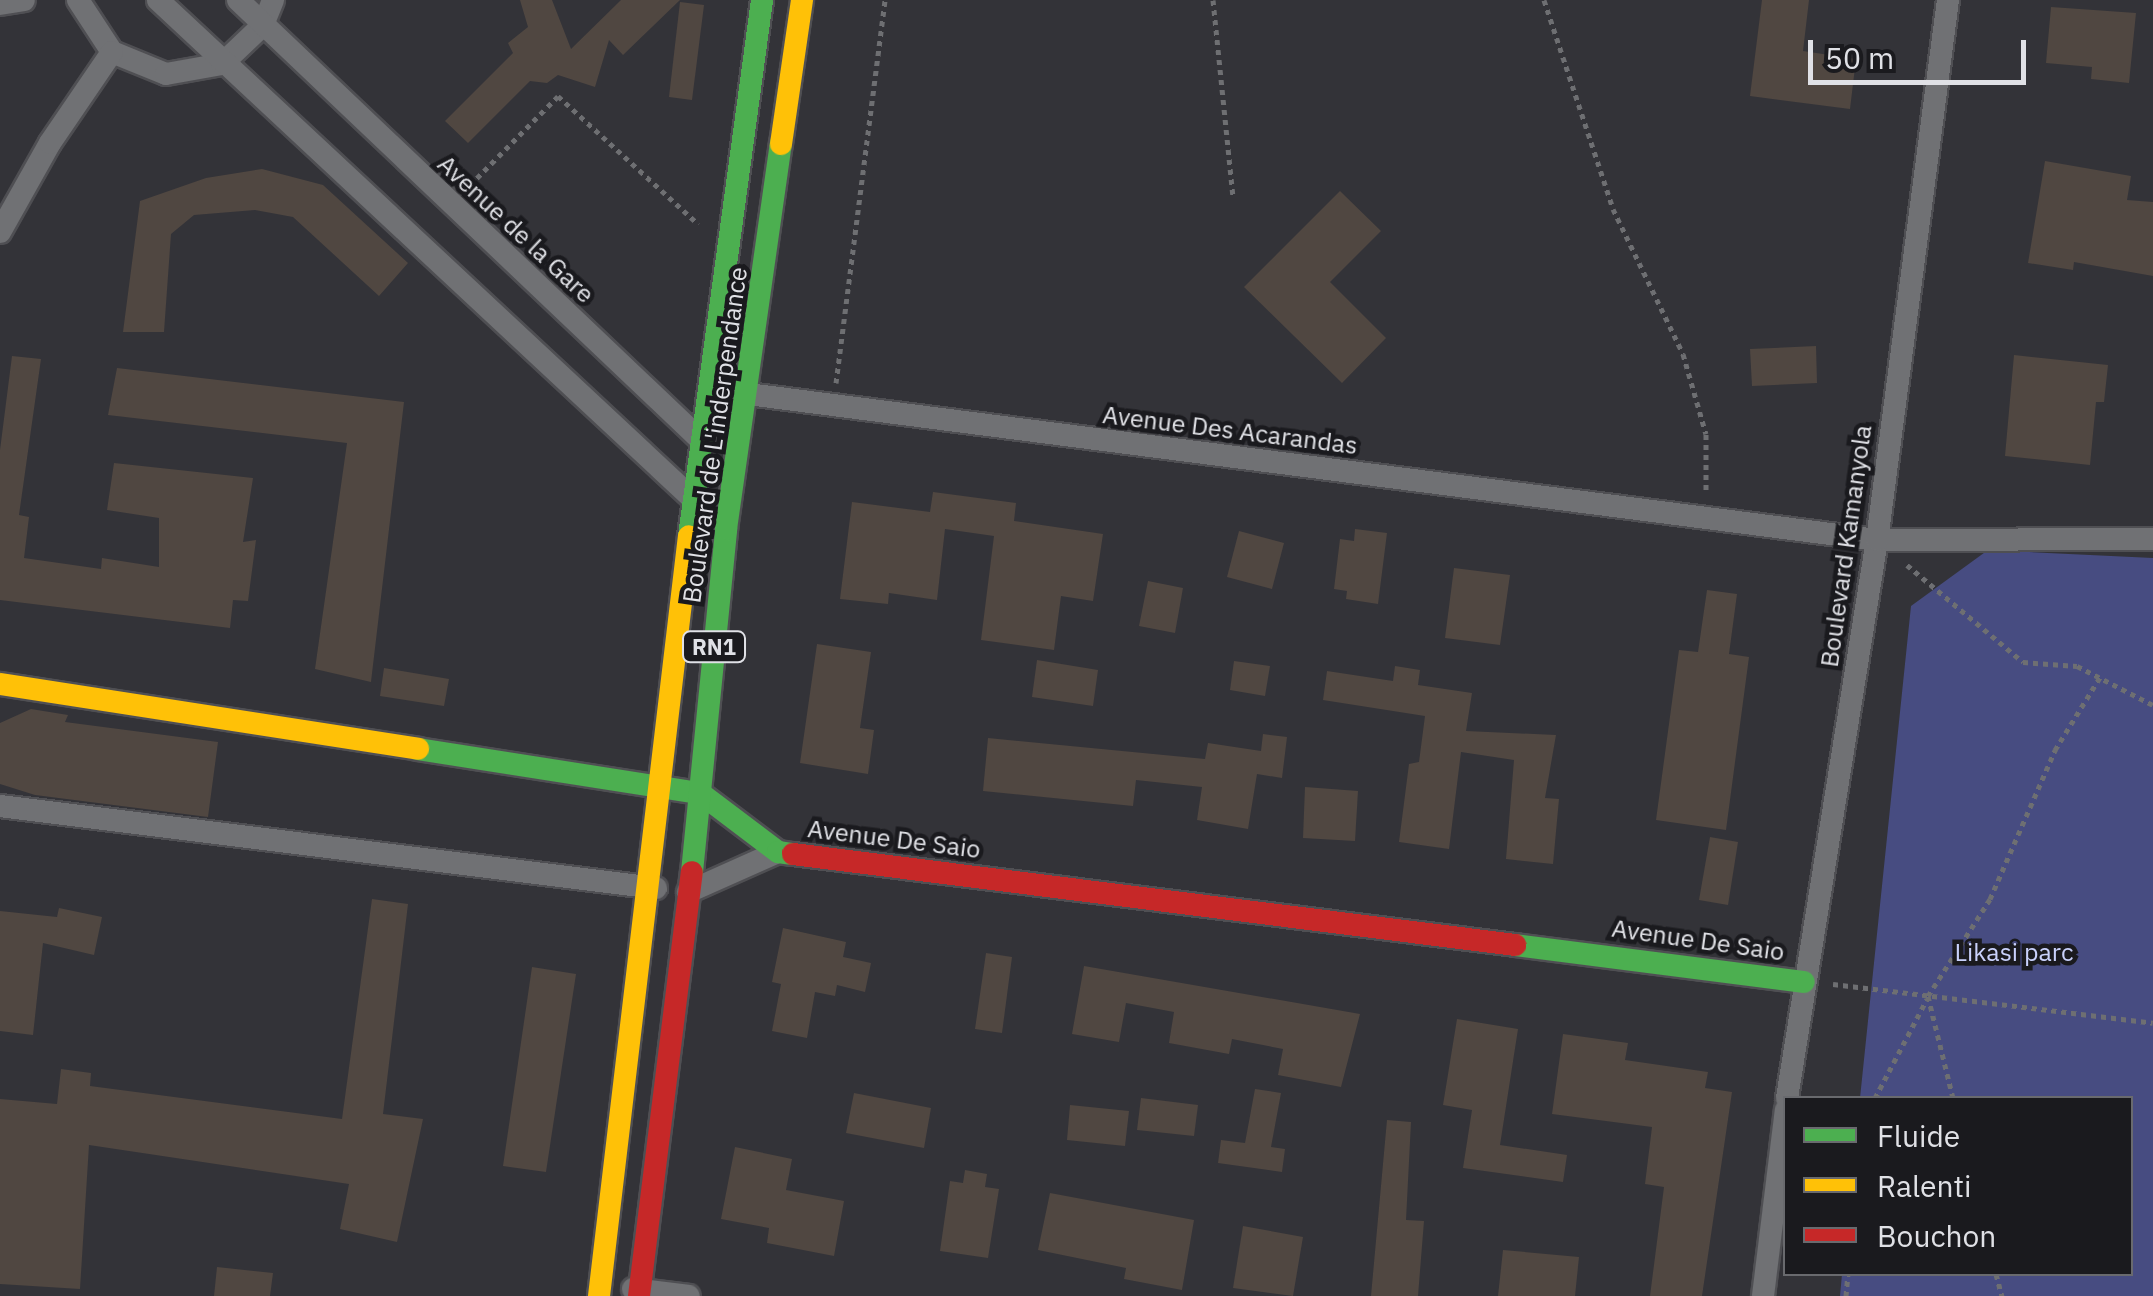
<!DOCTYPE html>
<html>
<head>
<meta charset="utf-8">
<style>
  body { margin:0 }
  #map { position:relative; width:2153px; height:1296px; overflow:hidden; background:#333338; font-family:"IBM Plex Sans",sans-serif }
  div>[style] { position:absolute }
  .green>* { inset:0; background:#474c81 }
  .building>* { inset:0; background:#504741 }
  .path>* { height:5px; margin-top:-2.5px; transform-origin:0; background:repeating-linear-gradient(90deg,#6e6f72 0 5px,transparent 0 10px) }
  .roads { filter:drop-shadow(2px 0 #4f4f53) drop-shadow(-2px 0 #4f4f53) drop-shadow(0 2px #4f4f53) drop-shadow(0 -2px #4f4f53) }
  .street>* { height:22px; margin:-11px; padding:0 11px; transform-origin:11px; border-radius:11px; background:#707174 }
  .fast>* { height:22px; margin:-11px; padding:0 11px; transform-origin:11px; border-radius:11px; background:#4caf50 }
  .slow>* { height:22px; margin:-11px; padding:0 11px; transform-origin:11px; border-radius:11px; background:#ffc107 }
  .jam>* { height:22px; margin:-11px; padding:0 11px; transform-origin:11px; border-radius:11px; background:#c62828 }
  span { translate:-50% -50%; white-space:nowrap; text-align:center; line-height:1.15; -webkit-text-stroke:9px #1a1a1e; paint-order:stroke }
  .shield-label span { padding:2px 8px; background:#1a1a1e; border:2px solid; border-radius:8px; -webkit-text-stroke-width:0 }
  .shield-label { font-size:22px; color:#e0e1e6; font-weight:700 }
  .street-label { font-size:25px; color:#e0e1e6 }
  .park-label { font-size:25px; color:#c9d1fb }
  .legend { position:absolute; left:1783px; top:1096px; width:350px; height:180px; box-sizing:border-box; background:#1a1a1e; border:2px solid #696a6e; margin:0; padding:12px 18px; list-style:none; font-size:30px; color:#e0e1e6 }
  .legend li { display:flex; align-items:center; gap:20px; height:50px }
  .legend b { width:50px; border:2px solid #696a6e }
  .scale { position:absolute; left:1808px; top:40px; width:218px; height:45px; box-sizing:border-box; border:5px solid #e0e1e6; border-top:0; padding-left:12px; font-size:30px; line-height:35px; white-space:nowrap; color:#e0e1e6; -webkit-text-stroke:8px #1a1a1e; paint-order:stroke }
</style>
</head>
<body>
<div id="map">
  <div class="green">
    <div style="clip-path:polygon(1988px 550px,2153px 558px,2153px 1296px,1840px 1296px,1842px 1274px,2130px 1274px,2130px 1098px,1860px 1098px,1911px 606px)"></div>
  </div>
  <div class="building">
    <div style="clip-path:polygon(520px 0,552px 0,571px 49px,621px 0,680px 0,623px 55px,609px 40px,595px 87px,558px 75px,547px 83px,530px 81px,468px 143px,445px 121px,513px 53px,508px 43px,528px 27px)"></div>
    <div style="clip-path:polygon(1762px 0,1809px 0,1803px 51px,1856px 59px,1850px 109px,1750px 96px)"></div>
    <div style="clip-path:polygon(680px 2px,704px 5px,692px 100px,669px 97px)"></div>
    <div style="clip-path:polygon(2051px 7px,2136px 13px,2129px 83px,2091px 79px,2092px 67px,2046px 63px)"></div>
    <div style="clip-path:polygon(2045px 161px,2131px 176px,2127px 200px,2153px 202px,2153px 276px,2074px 262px,2073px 270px,2028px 263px)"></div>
    <div style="clip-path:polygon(262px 169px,323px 185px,408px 263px,379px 296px,293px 217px,255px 210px,194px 215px,171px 234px,164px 332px,123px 332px,140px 201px,206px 178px)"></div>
    <div style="clip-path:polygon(1340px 191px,1381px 231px,1330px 282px,1386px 338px,1342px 383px,1244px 287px)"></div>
    <div style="clip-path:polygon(1816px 346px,1817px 383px,1752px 386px,1750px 349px)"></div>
    <div style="clip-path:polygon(2014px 355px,2108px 365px,2104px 402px,2096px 402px,2090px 465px,2005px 456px)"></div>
    <div style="clip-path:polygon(12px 356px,41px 359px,19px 515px,29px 517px,24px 558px,101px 569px,102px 558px,159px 567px,159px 518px,107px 510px,114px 463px,253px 478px,243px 542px,256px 540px,248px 601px,233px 600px,230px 628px,0 600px,0 450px)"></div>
    <div style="clip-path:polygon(117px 368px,404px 402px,371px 682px,315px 669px,347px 443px,108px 415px)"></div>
    <div style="clip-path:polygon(933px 492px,1016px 503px,1014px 521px,1103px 534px,1093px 601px,1061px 596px,1054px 650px,981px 640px,994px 536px,945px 529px,937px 600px,889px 593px,888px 604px,840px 599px,852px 502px,930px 512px)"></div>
    <div style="clip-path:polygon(1355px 529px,1387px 533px,1378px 604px,1346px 599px,1347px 591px,1334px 589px,1340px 539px,1354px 541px)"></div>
    <div style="clip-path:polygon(1239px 531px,1284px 543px,1272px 589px,1227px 577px)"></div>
    <div style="clip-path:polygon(1454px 568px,1510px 575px,1500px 645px,1445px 638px)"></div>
    <div style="clip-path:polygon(1148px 581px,1183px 588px,1175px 633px,1139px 626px)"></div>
    <div style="clip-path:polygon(1707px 590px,1737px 594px,1729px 654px,1749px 657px,1726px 830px,1656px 820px,1679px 650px,1698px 652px)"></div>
    <div style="clip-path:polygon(817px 644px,871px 652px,860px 728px,874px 730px,868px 774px,800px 763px)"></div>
    <div style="clip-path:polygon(1037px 660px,1098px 670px,1093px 706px,1032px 697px)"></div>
    <div style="clip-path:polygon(1234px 661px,1270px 666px,1265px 696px,1230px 690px)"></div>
    <div style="clip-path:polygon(1395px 666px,1420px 670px,1418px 685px,1472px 693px,1466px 731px,1556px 735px,1545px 798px,1559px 799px,1553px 864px,1506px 859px,1514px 760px,1461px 752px,1449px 849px,1399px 842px,1409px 764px,1419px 762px,1425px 716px,1323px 700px,1327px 671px,1393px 681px)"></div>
    <div style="clip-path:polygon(384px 668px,449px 679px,444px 706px,380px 696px)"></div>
    <div style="clip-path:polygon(31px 709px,68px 715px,65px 722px,218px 742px,208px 817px,35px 795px,0 784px,0 723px)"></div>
    <div style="clip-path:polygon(1263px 734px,1287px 737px,1282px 778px,1257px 774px,1248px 829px,1197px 820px,1202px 787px,1136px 780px,1133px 806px,983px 791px,988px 738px,1205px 759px,1208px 743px,1261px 751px)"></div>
    <div style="clip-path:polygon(1305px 787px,1358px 791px,1355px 841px,1303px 838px)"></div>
    <div style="clip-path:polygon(1710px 837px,1738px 842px,1728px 905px,1699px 900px)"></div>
    <div style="clip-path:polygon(372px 899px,408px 904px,383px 1114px,423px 1119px,397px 1242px,340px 1229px,349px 1184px,89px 1145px,80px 1289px,0 1284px,0 1099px,57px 1104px,61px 1069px,91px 1073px,90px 1086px,342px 1119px)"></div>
    <div style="clip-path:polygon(59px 908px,102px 917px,94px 955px,43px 943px,33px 1035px,0 1031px,0 911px,57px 917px)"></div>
    <div style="clip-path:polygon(783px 928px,846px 942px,843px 957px,871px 963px,865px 992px,837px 985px,835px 996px,815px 992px,807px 1038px,772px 1031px,781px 984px,772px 982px)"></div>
    <div style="clip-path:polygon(986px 953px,1012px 957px,1002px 1033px,975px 1029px)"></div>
    <div style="clip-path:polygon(1084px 966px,1360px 1014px,1341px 1087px,1278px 1075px,1283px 1049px,1232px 1039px,1229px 1054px,1169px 1043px,1174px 1012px,1126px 1003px,1119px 1042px,1072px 1034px)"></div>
    <div style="clip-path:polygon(532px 967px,576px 974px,546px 1172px,503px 1166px)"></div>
    <div style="clip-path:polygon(1457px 1019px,1518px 1029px,1500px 1145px,1567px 1155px,1563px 1182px,1463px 1168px,1472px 1110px,1443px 1105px)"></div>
    <div style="clip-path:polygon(1563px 1034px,1628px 1043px,1625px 1060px,1708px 1072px,1705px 1088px,1732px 1092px,1702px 1296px,1650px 1296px,1664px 1187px,1645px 1184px,1652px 1127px,1552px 1114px)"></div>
    <div style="clip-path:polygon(1255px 1089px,1281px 1093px,1271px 1147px,1285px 1149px,1282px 1172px,1218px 1163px,1221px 1140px,1245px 1143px)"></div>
    <div style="clip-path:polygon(854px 1093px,931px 1108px,924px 1148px,846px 1133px)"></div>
    <div style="clip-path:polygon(1141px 1098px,1198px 1105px,1194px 1136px,1137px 1130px)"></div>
    <div style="clip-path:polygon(1070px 1105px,1129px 1111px,1125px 1146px,1067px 1140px)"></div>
    <div style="clip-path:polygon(1387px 1120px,1411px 1122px,1406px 1220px,1424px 1221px,1418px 1296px,1371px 1296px)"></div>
    <div style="clip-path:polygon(735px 1147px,792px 1159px,786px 1190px,844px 1201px,834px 1256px,767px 1243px,769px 1228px,721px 1219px)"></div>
    <div style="clip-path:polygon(965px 1170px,987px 1174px,985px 1187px,999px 1189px,988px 1258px,940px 1251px,950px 1181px,963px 1183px)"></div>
    <div style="clip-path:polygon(1050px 1193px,1194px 1220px,1182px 1290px,1124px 1279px,1126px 1268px,1038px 1250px)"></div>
    <div style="clip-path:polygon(1243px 1226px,1303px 1237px,1293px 1296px,1233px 1288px)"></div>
    <div style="clip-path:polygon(1503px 1250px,1579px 1257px,1575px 1296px,1498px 1296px)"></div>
    <div style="clip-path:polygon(217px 1267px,273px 1273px,270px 1296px,214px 1296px)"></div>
  </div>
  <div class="path">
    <div style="left:1213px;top:0;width:198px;rotate:84.2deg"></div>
    <div style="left:1544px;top:0;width:220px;rotate:71.7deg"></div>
    <div style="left:1613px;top:209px;width:161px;rotate:64.2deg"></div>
    <div style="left:1683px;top:354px;width:83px;rotate:74deg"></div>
    <div style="left:1706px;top:434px;width:58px;rotate:90deg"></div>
    <div style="left:470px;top:185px;width:125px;rotate:-45.3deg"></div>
    <div style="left:558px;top:96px;width:190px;rotate:42.4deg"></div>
    <div style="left:836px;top:383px;width:386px;rotate:-82.7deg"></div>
    <div style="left:1907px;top:565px;width:151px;rotate:39.9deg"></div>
    <div style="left:2023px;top:662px;width:54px;rotate:4.2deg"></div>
    <div style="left:2077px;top:666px;width:85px;rotate:27.2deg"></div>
    <div style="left:1833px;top:984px;width:322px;rotate:6.9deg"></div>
    <div style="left:1875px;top:1098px;width:112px;rotate:-62.3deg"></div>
    <div style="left:1953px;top:1098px;width:105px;rotate:-103.8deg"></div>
    <div style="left:1928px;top:996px;width:115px;rotate:-57.4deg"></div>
    <div style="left:1990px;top:899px;width:163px;rotate:-66.4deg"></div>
    <div style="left:2055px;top:750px;width:86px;rotate:-58.3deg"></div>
    <div style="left:1996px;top:1274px;width:23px;rotate:75deg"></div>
    <div style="left:1846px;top:1296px;width:22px;rotate:-85deg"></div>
  </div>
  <div class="roads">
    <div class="street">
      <div style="left:78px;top:0;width:62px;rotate:56.8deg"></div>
      <div style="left:112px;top:52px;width:58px;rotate:22.2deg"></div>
      <div style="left:166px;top:74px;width:57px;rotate:-10.1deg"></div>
      <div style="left:222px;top:64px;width:57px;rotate:-43.6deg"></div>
      <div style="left:263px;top:25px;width:27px;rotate:-68deg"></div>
      <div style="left:158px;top:0;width:733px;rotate:43.01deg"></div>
      <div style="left:238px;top:0;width:644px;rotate:43.55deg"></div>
      <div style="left:0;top:4px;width:24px;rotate:-9deg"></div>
      <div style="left:0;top:232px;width:102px;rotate:-60.7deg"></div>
      <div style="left:50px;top:143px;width:110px;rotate:-55.7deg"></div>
      <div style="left:748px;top:394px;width:1138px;rotate:7.37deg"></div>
      <div style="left:1877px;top:540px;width:276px;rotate:-0.2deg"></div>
      <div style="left:0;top:806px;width:661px;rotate:7.13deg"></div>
      <div style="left:688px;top:892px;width:98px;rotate:-24deg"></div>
      <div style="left:1787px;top:1098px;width:565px;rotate:-80.84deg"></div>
      <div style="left:1877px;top:540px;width:545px;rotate:-82.51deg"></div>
      <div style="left:633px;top:1289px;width:56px;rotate:7.1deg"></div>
      <div style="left:1763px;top:1296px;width:187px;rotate:-83deg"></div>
    </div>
    <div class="fast">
      <div style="left:689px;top:536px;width:541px;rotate:-82.24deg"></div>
      <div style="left:418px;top:749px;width:285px;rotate:8.9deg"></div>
      <div style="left:700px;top:793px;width:98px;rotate:37.1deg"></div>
      <div style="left:778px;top:852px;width:15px;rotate:8deg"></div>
      <div style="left:692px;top:872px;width:345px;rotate:-84.3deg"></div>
      <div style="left:726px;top:529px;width:389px;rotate:-81.9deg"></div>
      <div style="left:1515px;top:945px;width:291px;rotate:7.3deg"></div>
    </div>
    <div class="slow">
      <div style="left:781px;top:144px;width:146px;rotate:-81.7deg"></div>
      <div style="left:0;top:684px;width:423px;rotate:8.8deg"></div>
      <div style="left:599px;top:1296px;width:765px;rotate:-83.25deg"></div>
    </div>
    <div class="jam">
      <div style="left:793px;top:854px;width:728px;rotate:7.18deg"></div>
      <div style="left:639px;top:1296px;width:427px;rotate:-82.9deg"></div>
    </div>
  </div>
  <div class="shield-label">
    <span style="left:714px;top:647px">RN1</span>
  </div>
  <div class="street-label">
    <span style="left:516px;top:229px;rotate:43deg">Avenue de la Gare</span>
    <span style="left:1230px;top:430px;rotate:7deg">Avenue Des Acarandas</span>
    <span style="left:715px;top:435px;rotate:-82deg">Boulevard de L'inderpendance</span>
    <span style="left:1846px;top:546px;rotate:-82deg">Boulevard Kamanyola</span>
    <span style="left:894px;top:839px;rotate:7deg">Avenue De Saio</span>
    <span style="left:1698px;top:940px;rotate:8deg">Avenue De Saio</span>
  </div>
  <div class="park-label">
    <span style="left:2014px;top:952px">Likasi parc</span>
  </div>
  <ul class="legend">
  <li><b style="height:12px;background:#4caf50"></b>Fluide</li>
  <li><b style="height:12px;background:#ffc107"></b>Ralenti</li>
  <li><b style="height:12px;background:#c62828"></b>Bouchon</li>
  </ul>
  <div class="scale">50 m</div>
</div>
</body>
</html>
